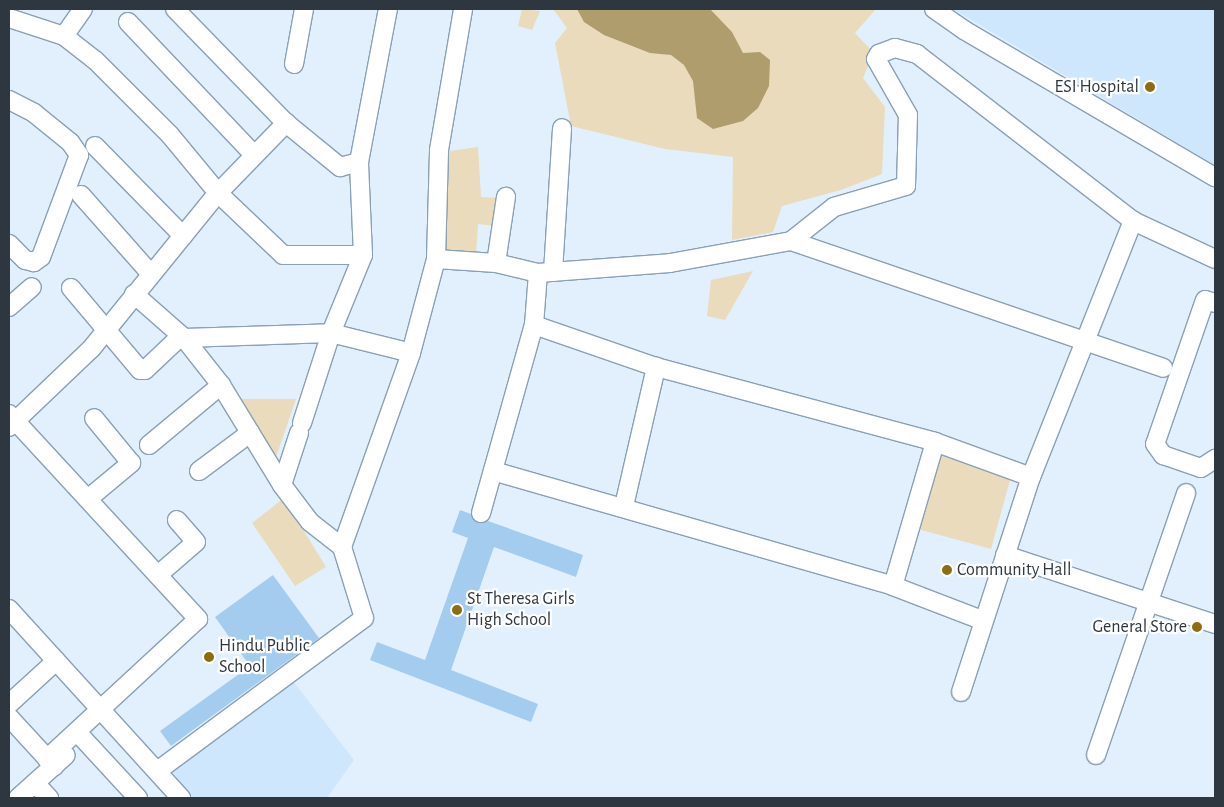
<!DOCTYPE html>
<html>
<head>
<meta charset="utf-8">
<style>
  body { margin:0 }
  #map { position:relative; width:1224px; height:807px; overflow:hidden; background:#e2f0fd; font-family:"Alegreya Sans",sans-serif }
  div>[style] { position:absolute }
  .built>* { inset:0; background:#cfe7fc }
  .green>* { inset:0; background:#e9dbbb }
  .water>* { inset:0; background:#b09d6e }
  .building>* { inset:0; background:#a3ccef }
  .roads { filter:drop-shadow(1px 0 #8aa0b3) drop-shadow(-1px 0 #8aa0b3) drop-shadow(0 1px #8aa0b3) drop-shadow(0 -1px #8aa0b3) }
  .minor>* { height:18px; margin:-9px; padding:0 9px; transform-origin:9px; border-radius:9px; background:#fff }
  .dots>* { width:14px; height:14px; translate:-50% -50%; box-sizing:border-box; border:2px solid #fff; border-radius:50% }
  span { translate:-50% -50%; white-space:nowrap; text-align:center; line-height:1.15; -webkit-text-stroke:4.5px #fff; paint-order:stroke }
  .poi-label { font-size:18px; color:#2e373f }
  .right { translate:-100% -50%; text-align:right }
  .left { translate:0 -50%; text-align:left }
  .frame { position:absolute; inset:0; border:10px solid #2e373f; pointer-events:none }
</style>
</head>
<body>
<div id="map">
  <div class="built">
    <div style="clip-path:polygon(953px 9px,1215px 9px,1215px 165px)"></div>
    <div style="clip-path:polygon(293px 681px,354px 760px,327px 798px,192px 798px,172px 771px)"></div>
  </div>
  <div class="green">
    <div style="clip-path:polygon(522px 9px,540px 11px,532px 30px,518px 26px)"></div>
    <div style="clip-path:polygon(553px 9px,876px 9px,855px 33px,874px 53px,863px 78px,885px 107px,882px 174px,841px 190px,782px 206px,773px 232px,732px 240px,733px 157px,665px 149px,571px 126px,555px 43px,567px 28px)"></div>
    <div style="clip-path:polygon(478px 147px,481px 197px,498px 198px,496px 226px,478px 224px,476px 256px,445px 255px,443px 152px)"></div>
    <div style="clip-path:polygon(753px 271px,725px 320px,707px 316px,711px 280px)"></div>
    <div style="clip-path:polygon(240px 399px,296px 399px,274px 463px)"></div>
    <div style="clip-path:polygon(936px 453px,1012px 473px,991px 549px,914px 528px)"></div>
    <div style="clip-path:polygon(284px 498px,326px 567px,295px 586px,252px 523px)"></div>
  </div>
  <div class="water">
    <div style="clip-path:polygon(577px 9px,710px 9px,732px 32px,743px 53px,760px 52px,770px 60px,769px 86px,758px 108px,743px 121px,713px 129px,697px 118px,693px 81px,684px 65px,671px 55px,650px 53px,604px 35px,584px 22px)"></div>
  </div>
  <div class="building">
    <div style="clip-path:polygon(460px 510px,471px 514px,478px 523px,488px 521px,583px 555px,576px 577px,494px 547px,451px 670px,538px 704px,531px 722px,370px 660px,377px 642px,425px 660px,468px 538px,452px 532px)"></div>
    <div style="clip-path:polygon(273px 575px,319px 638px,171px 746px,160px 731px,250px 666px,215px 617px)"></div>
  </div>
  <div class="roads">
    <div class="minor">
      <div style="left:175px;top:9px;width:159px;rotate:45.8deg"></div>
      <div style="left:286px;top:123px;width:70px;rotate:39.2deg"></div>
      <div style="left:340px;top:167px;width:20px;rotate:-15deg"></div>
      <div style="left:934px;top:9px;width:37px;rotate:35deg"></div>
      <div style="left:964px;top:30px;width:291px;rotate:30.4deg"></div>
      <div style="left:9px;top:18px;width:58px;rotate:18.1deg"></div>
      <div style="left:64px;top:36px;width:39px;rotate:38deg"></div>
      <div style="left:95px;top:60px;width:106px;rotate:45deg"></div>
      <div style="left:170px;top:135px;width:75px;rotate:50.4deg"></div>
      <div style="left:218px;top:193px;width:90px;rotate:43.6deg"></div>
      <div style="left:283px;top:255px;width:80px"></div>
      <div style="left:128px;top:22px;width:183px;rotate:46.5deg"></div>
      <div style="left:64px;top:36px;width:33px;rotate:-55deg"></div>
      <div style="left:294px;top:64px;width:56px;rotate:-79.7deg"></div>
      <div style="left:9px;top:100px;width:28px;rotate:27deg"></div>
      <div style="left:34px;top:113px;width:46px;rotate:38.9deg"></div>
      <div style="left:70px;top:142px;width:16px;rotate:55deg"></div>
      <div style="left:79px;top:155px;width:109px;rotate:110.4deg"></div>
      <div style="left:41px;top:257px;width:9px;rotate:144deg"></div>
      <div style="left:34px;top:262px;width:9px;rotate:-167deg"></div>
      <div style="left:25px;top:260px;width:23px;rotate:-135deg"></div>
      <div style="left:95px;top:146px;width:126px;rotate:45.6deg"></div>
      <div style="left:81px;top:195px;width:106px;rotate:48.5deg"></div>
      <div style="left:791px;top:241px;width:55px;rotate:-38.3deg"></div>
      <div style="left:834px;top:207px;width:75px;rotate:-16.3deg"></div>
      <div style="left:906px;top:186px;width:71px;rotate:-88.4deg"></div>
      <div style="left:908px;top:115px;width:64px;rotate:-119.7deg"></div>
      <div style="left:876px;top:59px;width:6px;rotate:-59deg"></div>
      <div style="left:879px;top:54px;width:17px;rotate:-21deg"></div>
      <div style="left:895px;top:48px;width:23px;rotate:15deg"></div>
      <div style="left:917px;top:54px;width:273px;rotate:37.7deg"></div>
      <div style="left:1133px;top:221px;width:90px;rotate:24.9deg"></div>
      <div style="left:436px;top:259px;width:60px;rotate:3.8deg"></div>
      <div style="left:496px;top:263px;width:43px;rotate:13.4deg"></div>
      <div style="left:538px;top:273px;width:132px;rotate:-4.3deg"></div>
      <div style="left:670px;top:263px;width:123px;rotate:-10.3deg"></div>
      <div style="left:791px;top:241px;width:393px;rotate:18.8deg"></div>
      <div style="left:496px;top:263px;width:67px;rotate:-81.4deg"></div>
      <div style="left:553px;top:272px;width:144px;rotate:-86.4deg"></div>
      <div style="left:71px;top:288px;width:107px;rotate:49.9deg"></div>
      <div style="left:140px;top:370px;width:5px"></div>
      <div style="left:145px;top:370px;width:50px;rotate:-43.4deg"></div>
      <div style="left:134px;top:294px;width:67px;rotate:41.3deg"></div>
      <div style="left:184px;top:338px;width:60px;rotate:51.8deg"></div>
      <div style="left:221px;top:385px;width:117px;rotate:58.6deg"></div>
      <div style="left:282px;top:485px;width:46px;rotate:52.9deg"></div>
      <div style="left:310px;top:522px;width:41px;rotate:38deg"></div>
      <div style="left:342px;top:547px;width:74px;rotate:72.8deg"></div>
      <div style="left:364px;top:618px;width:257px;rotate:143.5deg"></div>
      <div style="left:1215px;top:303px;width:10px;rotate:-163deg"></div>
      <div style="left:1205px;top:300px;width:152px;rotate:109.1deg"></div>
      <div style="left:1155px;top:444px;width:14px;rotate:54deg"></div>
      <div style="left:1163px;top:455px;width:40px;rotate:18.9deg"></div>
      <div style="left:1201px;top:468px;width:17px;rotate:-33deg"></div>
      <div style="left:9px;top:307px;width:30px;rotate:-41deg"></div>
      <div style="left:534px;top:325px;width:129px;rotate:19deg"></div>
      <div style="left:656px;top:367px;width:289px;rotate:15deg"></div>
      <div style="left:935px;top:442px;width:102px;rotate:20deg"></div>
      <div style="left:184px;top:338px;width:147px;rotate:-1.9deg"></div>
      <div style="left:331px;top:333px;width:82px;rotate:14deg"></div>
      <div style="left:9px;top:414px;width:279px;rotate:47.3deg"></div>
      <div style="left:198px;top:619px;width:206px;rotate:137.2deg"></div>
      <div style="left:302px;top:423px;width:95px;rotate:-72.1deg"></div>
      <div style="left:331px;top:333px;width:84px;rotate:-67.7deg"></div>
      <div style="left:363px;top:255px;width:93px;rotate:-92.5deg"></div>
      <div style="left:359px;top:162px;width:156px;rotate:-79.3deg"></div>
      <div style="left:9px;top:427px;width:113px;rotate:-43.6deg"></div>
      <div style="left:91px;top:349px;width:201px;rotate:-50.9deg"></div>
      <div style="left:218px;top:193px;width:98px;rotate:-45.8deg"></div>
      <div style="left:149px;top:445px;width:94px;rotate:-39.8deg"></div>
      <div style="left:199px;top:471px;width:64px;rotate:-36.7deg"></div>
      <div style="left:493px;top:471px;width:416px;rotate:16deg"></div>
      <div style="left:893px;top:586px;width:97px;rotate:21deg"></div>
      <div style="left:282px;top:485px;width:55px;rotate:-71.9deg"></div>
      <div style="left:89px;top:498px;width:55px;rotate:-39.8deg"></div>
      <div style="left:131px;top:463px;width:58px;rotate:-129.4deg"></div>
      <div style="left:624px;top:506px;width:143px;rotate:-77deg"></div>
      <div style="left:481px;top:513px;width:195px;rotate:-74.3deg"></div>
      <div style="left:534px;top:325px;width:52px;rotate:-85.6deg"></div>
      <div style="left:342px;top:547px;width:206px;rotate:-70.4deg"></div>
      <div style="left:411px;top:353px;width:97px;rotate:-75.1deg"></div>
      <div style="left:436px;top:259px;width:109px;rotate:-88.4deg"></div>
      <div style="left:439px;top:150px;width:143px;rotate:-80.3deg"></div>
      <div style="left:1005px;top:555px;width:221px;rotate:18.2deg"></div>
      <div style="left:158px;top:575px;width:50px;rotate:-41deg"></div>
      <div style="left:196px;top:542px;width:29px;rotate:-131deg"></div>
      <div style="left:893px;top:586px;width:150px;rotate:-73.7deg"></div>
      <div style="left:9px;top:609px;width:256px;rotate:47.7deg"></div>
      <div style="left:961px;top:692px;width:226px;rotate:-72deg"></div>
      <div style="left:1031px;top:477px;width:276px;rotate:-68.3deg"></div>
      <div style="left:9px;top:704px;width:64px;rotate:-42.5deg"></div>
      <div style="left:9px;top:717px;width:67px;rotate:47.4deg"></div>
      <div style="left:77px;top:732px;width:90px;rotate:47.3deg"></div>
      <div style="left:1096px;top:755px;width:277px;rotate:-71deg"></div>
      <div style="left:35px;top:783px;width:21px;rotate:47deg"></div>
      <div style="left:18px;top:798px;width:64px;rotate:-41.9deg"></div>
    </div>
  </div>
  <div class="dots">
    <div style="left:1150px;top:87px;background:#8c6e10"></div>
    <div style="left:947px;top:570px;background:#8c6e10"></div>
    <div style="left:457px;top:610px;background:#8c6e10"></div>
    <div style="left:1197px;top:627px;background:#8c6e10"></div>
    <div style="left:209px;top:657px;background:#8c6e10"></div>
  </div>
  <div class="poi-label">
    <span class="right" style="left:1139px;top:87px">ESI Hospital</span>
    <span class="left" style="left:957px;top:570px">Community Hall</span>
    <span class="left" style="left:467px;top:610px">St Theresa Girls<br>High School</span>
    <span class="right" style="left:1187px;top:627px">General Store</span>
    <span class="left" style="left:219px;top:657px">Hindu Public<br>School</span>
  </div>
  <div class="frame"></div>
</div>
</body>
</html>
